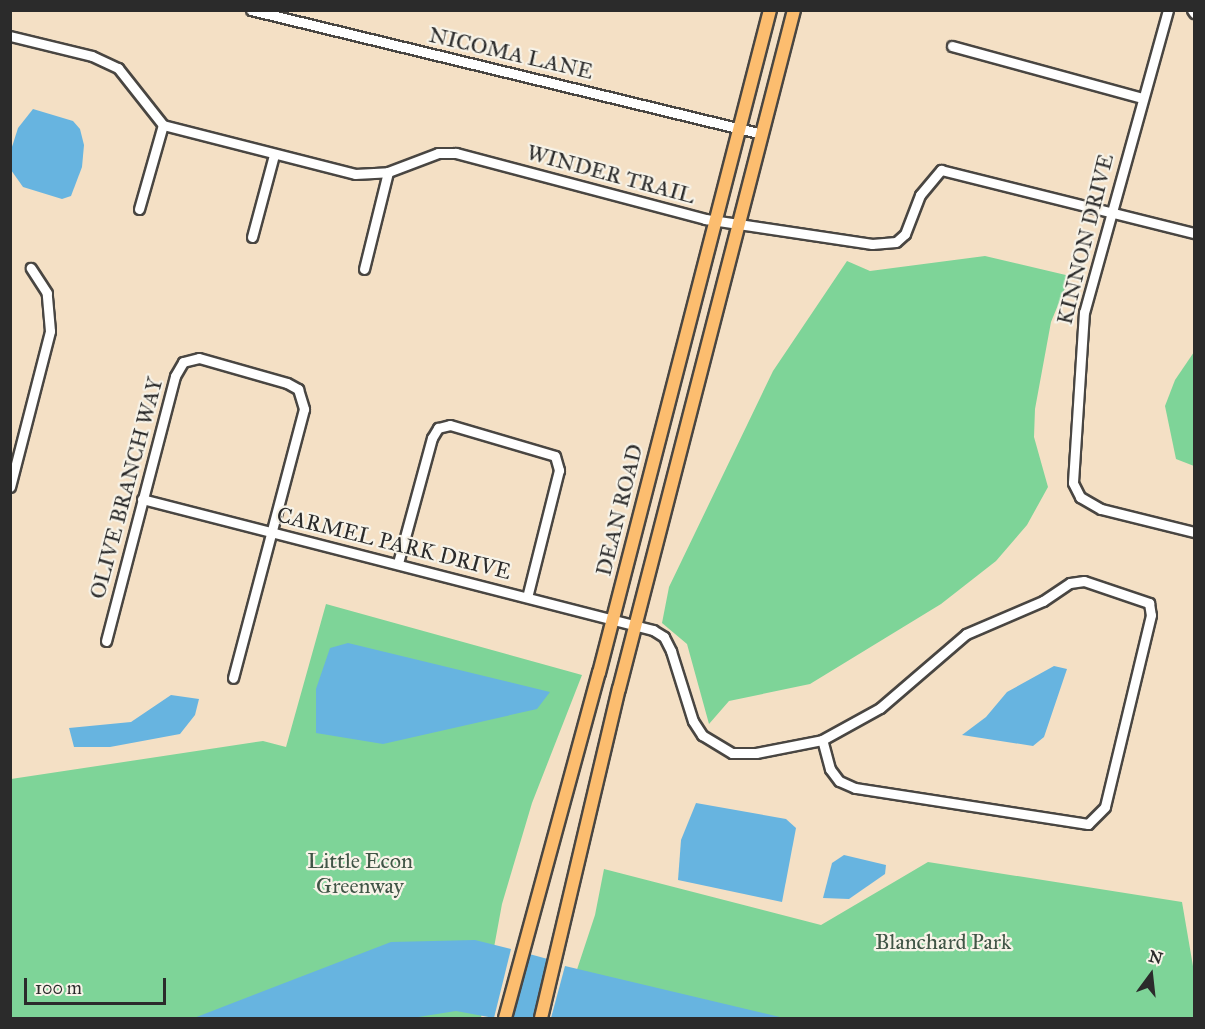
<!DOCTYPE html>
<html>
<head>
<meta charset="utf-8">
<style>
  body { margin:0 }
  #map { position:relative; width:1205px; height:1029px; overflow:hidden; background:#f4e0c5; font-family:"IM FELL Great Primer",serif }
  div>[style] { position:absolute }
  .green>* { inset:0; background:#7ed498 }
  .water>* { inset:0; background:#67b4e0 }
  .roads { filter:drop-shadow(2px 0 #494642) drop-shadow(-2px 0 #494642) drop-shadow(0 2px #494642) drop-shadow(0 -2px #494642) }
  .minor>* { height:9px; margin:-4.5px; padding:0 4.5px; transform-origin:4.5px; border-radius:4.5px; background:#fff }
  .major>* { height:12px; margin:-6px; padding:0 6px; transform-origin:6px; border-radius:6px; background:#fcbd6f }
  span { translate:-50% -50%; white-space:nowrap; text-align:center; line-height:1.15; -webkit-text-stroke:4.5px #f7f3e8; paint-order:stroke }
  .street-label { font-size:22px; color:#2b2b2b }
  .park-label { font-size:22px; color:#405546 }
  .frame { position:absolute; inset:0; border:12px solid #2b2b2b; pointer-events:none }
  .north { position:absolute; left:1121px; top:945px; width:60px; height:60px; -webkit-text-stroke:4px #f7f3e8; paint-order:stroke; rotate:15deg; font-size:16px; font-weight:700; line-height:24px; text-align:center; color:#2b2b2b }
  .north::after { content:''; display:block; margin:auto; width:21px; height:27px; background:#2b2b2b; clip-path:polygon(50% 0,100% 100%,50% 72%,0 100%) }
  .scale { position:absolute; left:24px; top:978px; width:142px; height:27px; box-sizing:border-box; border:3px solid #2b2b2b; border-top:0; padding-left:8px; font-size:18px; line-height:21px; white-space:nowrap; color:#2b2b2b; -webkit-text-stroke:4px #f7f3e8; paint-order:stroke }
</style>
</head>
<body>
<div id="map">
  <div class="green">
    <div style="clip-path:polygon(985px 256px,1070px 276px,1051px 322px,1035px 409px,1034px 437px,1048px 487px,1027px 525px,996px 561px,941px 604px,810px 684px,729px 701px,709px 724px,687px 644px,662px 623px,669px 587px,773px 371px,847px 261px,870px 271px)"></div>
    <div style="clip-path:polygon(1194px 352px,1194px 466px,1176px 459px,1165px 406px,1175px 380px)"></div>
    <div style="clip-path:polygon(326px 604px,582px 675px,532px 803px,502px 904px,481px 1018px,11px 1018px,11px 779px,263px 741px,286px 747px)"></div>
    <div style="clip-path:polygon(928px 862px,1182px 902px,1194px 972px,1194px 1018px,561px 1018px,595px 915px,604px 869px,821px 925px)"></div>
  </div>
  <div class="water">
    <div style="clip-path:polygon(33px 109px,73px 121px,80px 129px,84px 145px,82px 167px,71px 196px,62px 199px,23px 187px,11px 170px,11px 150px,18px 128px)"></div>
    <div style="clip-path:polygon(348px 643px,550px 692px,537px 709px,383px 744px,316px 733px,316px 689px,330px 648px)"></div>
    <div style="clip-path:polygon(1054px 666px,1067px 669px,1044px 737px,1033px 746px,962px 735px,986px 717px,1007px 692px)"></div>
    <div style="clip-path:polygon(171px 695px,199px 699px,195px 715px,180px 734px,110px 747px,74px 747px,69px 728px,131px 722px)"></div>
    <div style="clip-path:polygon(696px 803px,786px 819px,796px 828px,782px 902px,678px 880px,681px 840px)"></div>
    <div style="clip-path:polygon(844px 855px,886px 865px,885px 874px,849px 899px,823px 898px,832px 863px)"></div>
    <div style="clip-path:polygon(475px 940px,511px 949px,494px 1018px,456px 1011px,412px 1018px,194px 1018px,391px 942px)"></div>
    <div style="clip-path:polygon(522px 952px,555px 961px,541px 1018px,505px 1018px)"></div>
    <div style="clip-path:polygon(565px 966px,784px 1018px,551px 1018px)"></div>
  </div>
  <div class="roads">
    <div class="minor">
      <div style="left:251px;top:10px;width:526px;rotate:13.64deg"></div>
      <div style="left:1168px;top:10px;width:313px;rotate:105.5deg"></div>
      <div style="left:1084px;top:312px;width:171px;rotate:93.7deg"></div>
      <div style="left:1073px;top:483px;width:16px;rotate:63deg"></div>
      <div style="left:1080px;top:497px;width:24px;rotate:30deg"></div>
      <div style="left:1101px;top:509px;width:96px;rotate:13.9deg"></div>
      <div style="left:1192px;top:10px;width:4px;rotate:56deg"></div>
      <div style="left:10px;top:36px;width:84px;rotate:13.7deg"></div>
      <div style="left:92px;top:56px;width:29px;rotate:25deg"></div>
      <div style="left:118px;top:68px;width:73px;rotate:51.7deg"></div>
      <div style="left:163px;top:125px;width:198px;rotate:14.3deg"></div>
      <div style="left:355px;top:174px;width:33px;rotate:-3deg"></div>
      <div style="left:388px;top:172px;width:53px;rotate:-20.8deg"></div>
      <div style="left:438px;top:153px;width:18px"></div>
      <div style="left:456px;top:153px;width:258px;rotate:14.8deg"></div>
      <div style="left:705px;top:219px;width:169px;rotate:8.5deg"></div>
      <div style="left:872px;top:244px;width:24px;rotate:-5deg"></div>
      <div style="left:896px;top:242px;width:12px;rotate:-42deg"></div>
      <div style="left:905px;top:234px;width:42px;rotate:-69deg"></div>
      <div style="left:920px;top:195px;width:33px;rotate:-50deg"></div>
      <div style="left:941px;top:170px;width:261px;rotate:14deg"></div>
      <div style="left:952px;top:46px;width:197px;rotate:15.3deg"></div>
      <div style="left:139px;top:209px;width:87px;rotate:-74.1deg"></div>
      <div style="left:252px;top:237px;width:85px;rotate:-75deg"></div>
      <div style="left:364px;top:269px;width:100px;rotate:-76.1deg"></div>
      <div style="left:10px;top:487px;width:161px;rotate:-75.6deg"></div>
      <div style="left:50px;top:331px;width:38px;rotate:-95deg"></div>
      <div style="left:47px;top:293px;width:30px;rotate:-123deg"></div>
      <div style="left:142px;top:499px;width:528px;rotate:14.38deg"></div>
      <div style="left:653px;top:630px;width:13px;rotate:32deg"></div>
      <div style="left:664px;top:637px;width:16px;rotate:63deg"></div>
      <div style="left:671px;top:651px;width:73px;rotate:72.6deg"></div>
      <div style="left:693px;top:721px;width:17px;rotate:57deg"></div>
      <div style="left:702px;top:735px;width:35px;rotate:31deg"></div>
      <div style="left:732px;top:753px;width:24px"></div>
      <div style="left:756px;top:753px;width:67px;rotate:-11.1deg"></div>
      <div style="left:822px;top:740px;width:66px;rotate:-28.9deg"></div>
      <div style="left:880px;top:708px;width:113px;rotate:-40.7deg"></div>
      <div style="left:966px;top:634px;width:84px;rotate:-23.2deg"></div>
      <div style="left:1043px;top:601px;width:32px;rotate:-34deg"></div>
      <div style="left:1070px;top:583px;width:14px;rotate:-8deg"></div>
      <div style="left:1084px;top:581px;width:69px;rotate:18.7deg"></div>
      <div style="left:1149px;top:603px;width:12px;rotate:81deg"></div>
      <div style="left:1151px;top:615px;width:197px;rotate:103.5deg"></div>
      <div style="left:1105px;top:807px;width:24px;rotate:135deg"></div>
      <div style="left:1088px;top:824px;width:236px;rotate:-171.2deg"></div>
      <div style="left:855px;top:788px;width:17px;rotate:-156deg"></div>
      <div style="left:839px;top:781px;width:15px;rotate:-127deg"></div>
      <div style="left:830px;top:769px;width:30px;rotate:-105deg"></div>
      <div style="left:398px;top:563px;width:130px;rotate:-74.8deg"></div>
      <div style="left:432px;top:438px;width:12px;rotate:-59deg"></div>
      <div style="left:438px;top:428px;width:12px;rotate:-14deg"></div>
      <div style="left:450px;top:425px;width:109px;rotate:16.4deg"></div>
      <div style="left:555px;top:456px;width:15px;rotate:74deg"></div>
      <div style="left:559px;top:470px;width:131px;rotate:104.1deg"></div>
      <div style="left:106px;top:641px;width:274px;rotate:-75.4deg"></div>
      <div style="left:175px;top:376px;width:16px;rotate:-60deg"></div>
      <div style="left:183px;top:362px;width:16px;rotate:-14deg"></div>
      <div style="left:199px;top:358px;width:91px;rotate:15.9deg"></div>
      <div style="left:287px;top:383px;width:13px;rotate:29deg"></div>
      <div style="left:298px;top:389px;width:21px;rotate:73deg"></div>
      <div style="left:304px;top:409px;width:278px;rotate:104.8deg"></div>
    </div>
    <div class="major">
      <div style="left:505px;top:1018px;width:358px;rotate:-74.8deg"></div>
      <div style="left:599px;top:673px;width:685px;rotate:-75.54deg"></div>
      <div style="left:541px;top:1018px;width:338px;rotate:-76.7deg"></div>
      <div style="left:619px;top:689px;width:701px;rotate:-75.55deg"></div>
    </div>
  </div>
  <div class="street-label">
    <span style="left:511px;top:53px;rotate:13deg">NICOMA LANE</span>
    <span style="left:611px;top:174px;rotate:15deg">WINDER TRAIL</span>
    <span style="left:1085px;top:239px;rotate:-76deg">KINNON DRIVE</span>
    <span style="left:126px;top:488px;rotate:-75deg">OLIVE BRANCH WAY</span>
    <span style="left:619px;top:510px;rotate:-76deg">DEAN ROAD</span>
    <span style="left:394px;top:543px;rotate:14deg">CARMEL PARK DRIVE</span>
  </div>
  <div class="park-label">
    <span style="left:360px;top:873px">Little Econ<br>Greenway</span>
    <span style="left:943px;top:942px">Blanchard Park</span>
  </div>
  <div class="frame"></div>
  <div class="north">N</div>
  <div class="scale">100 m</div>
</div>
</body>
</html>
